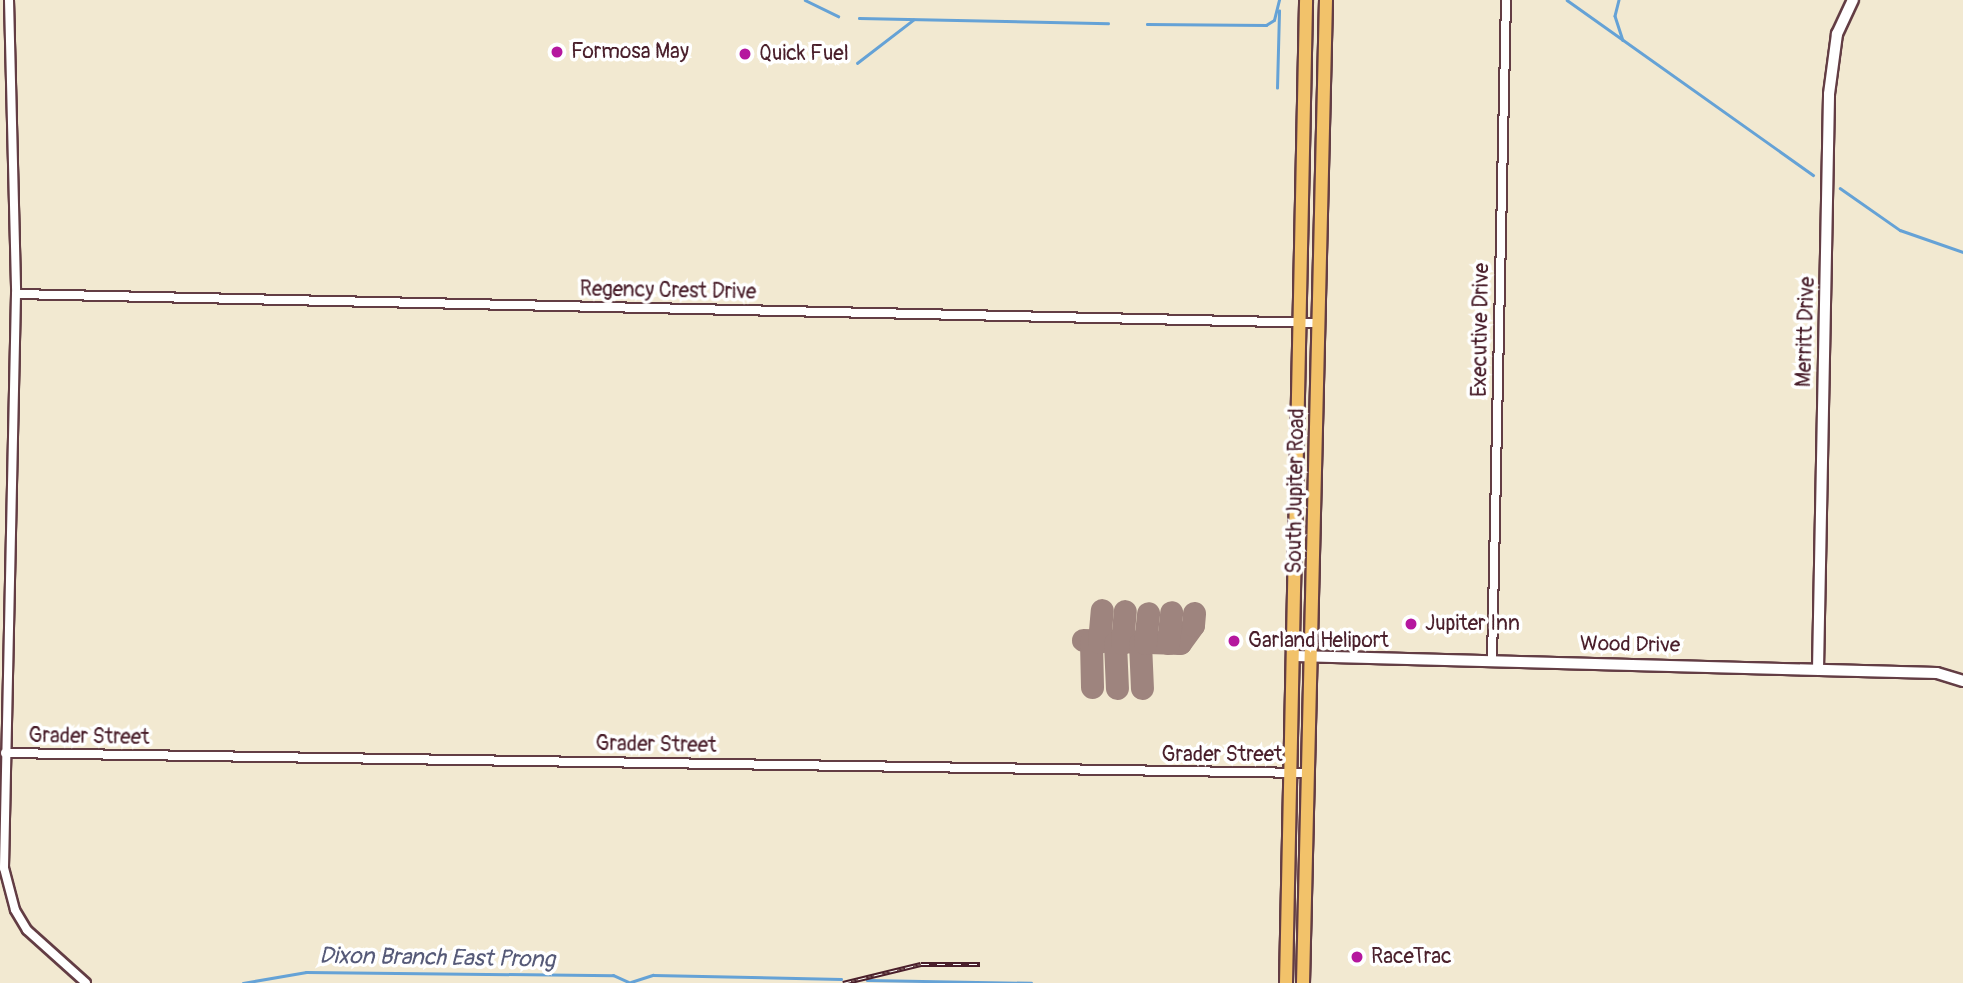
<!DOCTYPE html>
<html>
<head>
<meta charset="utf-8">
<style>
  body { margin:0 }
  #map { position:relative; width:1963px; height:983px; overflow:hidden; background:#f2e9d1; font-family:Pangolin,sans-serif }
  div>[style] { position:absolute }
  .stream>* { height:2.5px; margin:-1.25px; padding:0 1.25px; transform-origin:1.25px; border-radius:1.25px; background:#65a2d6 }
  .taxiway>* { height:23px; margin:-11.5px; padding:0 11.5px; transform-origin:11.5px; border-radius:11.5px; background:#9e847e }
  .roads { filter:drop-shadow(2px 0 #633d44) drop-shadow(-2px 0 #633d44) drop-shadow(0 2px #633d44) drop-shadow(0 -2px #633d44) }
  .minor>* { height:8px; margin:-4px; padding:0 4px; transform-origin:4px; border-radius:4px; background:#fff }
  .tertiary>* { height:10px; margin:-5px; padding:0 5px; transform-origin:5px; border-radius:5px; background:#fff }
  .primary>* { height:12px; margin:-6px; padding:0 6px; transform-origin:6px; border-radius:6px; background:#f2c26a }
  .rail>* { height:5px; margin-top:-2.5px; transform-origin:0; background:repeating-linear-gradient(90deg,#fff 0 8px,#4a1f2b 0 16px); box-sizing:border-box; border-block:2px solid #4a1f2b }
  .dots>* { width:19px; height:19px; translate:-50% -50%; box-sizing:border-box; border:4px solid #fff; border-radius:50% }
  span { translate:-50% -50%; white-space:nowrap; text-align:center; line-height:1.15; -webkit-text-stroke:7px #fff; paint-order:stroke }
  .poi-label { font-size:21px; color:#4a1f2b }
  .left { translate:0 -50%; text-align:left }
  .street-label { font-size:21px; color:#4a1f2b }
  .water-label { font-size:23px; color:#565a78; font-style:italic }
</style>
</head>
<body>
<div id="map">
  <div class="stream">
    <div style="left:805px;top:0;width:37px;rotate:26deg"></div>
    <div style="left:1567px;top:0;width:302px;rotate:35.4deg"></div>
    <div style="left:1619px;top:0;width:16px;rotate:104deg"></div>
    <div style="left:1615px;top:16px;width:25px;rotate:72deg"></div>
    <div style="left:859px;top:18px;width:249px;rotate:1.2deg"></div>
    <div style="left:1147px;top:24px;width:119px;rotate:0.5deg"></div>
    <div style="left:1266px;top:25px;width:9px;rotate:-32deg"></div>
    <div style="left:1274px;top:20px;width:21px;rotate:-76deg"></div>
    <div style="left:857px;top:63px;width:71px;rotate:-37.5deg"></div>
    <div style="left:1277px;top:88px;width:77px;rotate:-88.5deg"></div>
    <div style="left:1840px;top:188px;width:73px;rotate:35deg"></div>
    <div style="left:1900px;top:230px;width:67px;rotate:19.2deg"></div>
    <div style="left:867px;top:980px;width:164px;rotate:1deg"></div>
    <div style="left:631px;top:982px;width:23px;rotate:-18deg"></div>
    <div style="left:653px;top:975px;width:188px;rotate:1.2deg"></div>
    <div style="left:243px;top:983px;width:64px;rotate:-9.9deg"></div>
    <div style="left:306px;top:972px;width:307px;rotate:0.6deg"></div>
    <div style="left:613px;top:975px;width:20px;rotate:24deg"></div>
  </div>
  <div class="taxiway">
    <div style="left:1083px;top:640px;width:97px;rotate:1.8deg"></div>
    <div style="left:1180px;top:643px;width:22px;rotate:-54deg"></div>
    <div style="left:1193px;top:625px;width:12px;rotate:-85deg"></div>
    <div style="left:1091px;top:642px;width:45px;rotate:88.7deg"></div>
    <div style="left:1099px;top:642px;width:32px;rotate:-85deg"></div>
    <div style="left:1115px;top:643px;width:45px;rotate:87.5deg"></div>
    <div style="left:1122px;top:643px;width:32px;rotate:-85deg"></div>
    <div style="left:1140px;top:643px;width:45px;rotate:87.5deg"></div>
    <div style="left:1145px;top:643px;width:30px;rotate:-84deg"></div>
    <div style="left:1168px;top:643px;width:31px;rotate:-84deg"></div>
  </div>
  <div class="roads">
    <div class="minor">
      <div style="left:9px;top:0;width:294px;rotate:88.6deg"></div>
      <div style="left:16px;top:294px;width:574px;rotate:91.2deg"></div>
      <div style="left:4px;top:868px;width:43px;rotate:75.3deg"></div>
      <div style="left:15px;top:910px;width:23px;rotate:59deg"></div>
      <div style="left:27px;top:930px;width:79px;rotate:41.9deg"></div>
      <div style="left:16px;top:294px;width:1303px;rotate:1.27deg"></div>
      <div style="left:1492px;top:661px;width:661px;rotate:-88.79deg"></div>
      <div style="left:5px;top:753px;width:1301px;rotate:0.88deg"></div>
    </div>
    <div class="tertiary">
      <div style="left:1295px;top:656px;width:642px;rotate:1.52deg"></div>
      <div style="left:1937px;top:673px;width:27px;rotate:17deg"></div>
      <div style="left:1818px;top:669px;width:575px;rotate:-88.9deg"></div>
      <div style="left:1829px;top:94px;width:61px;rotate:-82.4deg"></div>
      <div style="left:1837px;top:34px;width:38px;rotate:-65deg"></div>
    </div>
    <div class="primary">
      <div style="left:1286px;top:983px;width:983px;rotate:-88.83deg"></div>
      <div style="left:1303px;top:983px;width:983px;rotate:-88.66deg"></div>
    </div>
  </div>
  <div class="rail">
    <div style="left:843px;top:983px;width:80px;rotate:-13.7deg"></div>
    <div style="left:921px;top:964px;width:59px"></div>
  </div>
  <div class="dots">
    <div style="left:557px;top:52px;background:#b5179e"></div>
    <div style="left:745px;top:54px;background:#b5179e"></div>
    <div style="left:1411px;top:624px;background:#b5179e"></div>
    <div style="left:1234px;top:641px;background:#b5179e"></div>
    <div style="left:1357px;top:957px;background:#b5179e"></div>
  </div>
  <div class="poi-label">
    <span class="left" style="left:571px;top:52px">Formosa May</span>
    <span class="left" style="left:759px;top:54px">Quick Fuel</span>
    <span class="left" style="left:1425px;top:624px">Jupiter Inn</span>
    <span class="left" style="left:1248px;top:641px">Garland Heliport</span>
    <span class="left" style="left:1371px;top:957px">RaceTrac</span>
  </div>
  <div class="street-label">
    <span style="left:668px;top:291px;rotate:1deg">Regency Crest Drive</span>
    <span style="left:1481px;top:330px;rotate:-89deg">Executive Drive</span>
    <span style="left:1806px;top:332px;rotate:-88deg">Merritt Drive</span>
    <span style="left:1296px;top:491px;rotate:-89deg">South Jupiter Road</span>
    <span style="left:1630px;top:645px;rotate:1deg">Wood Drive</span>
    <span style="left:89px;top:737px;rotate:1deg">Grader Street</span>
    <span style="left:656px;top:745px;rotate:1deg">Grader Street</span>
    <span style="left:1222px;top:755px">Grader Street</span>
  </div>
  <div class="water-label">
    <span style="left:437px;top:958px;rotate:1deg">Dixon Branch East Prong</span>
  </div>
</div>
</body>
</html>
